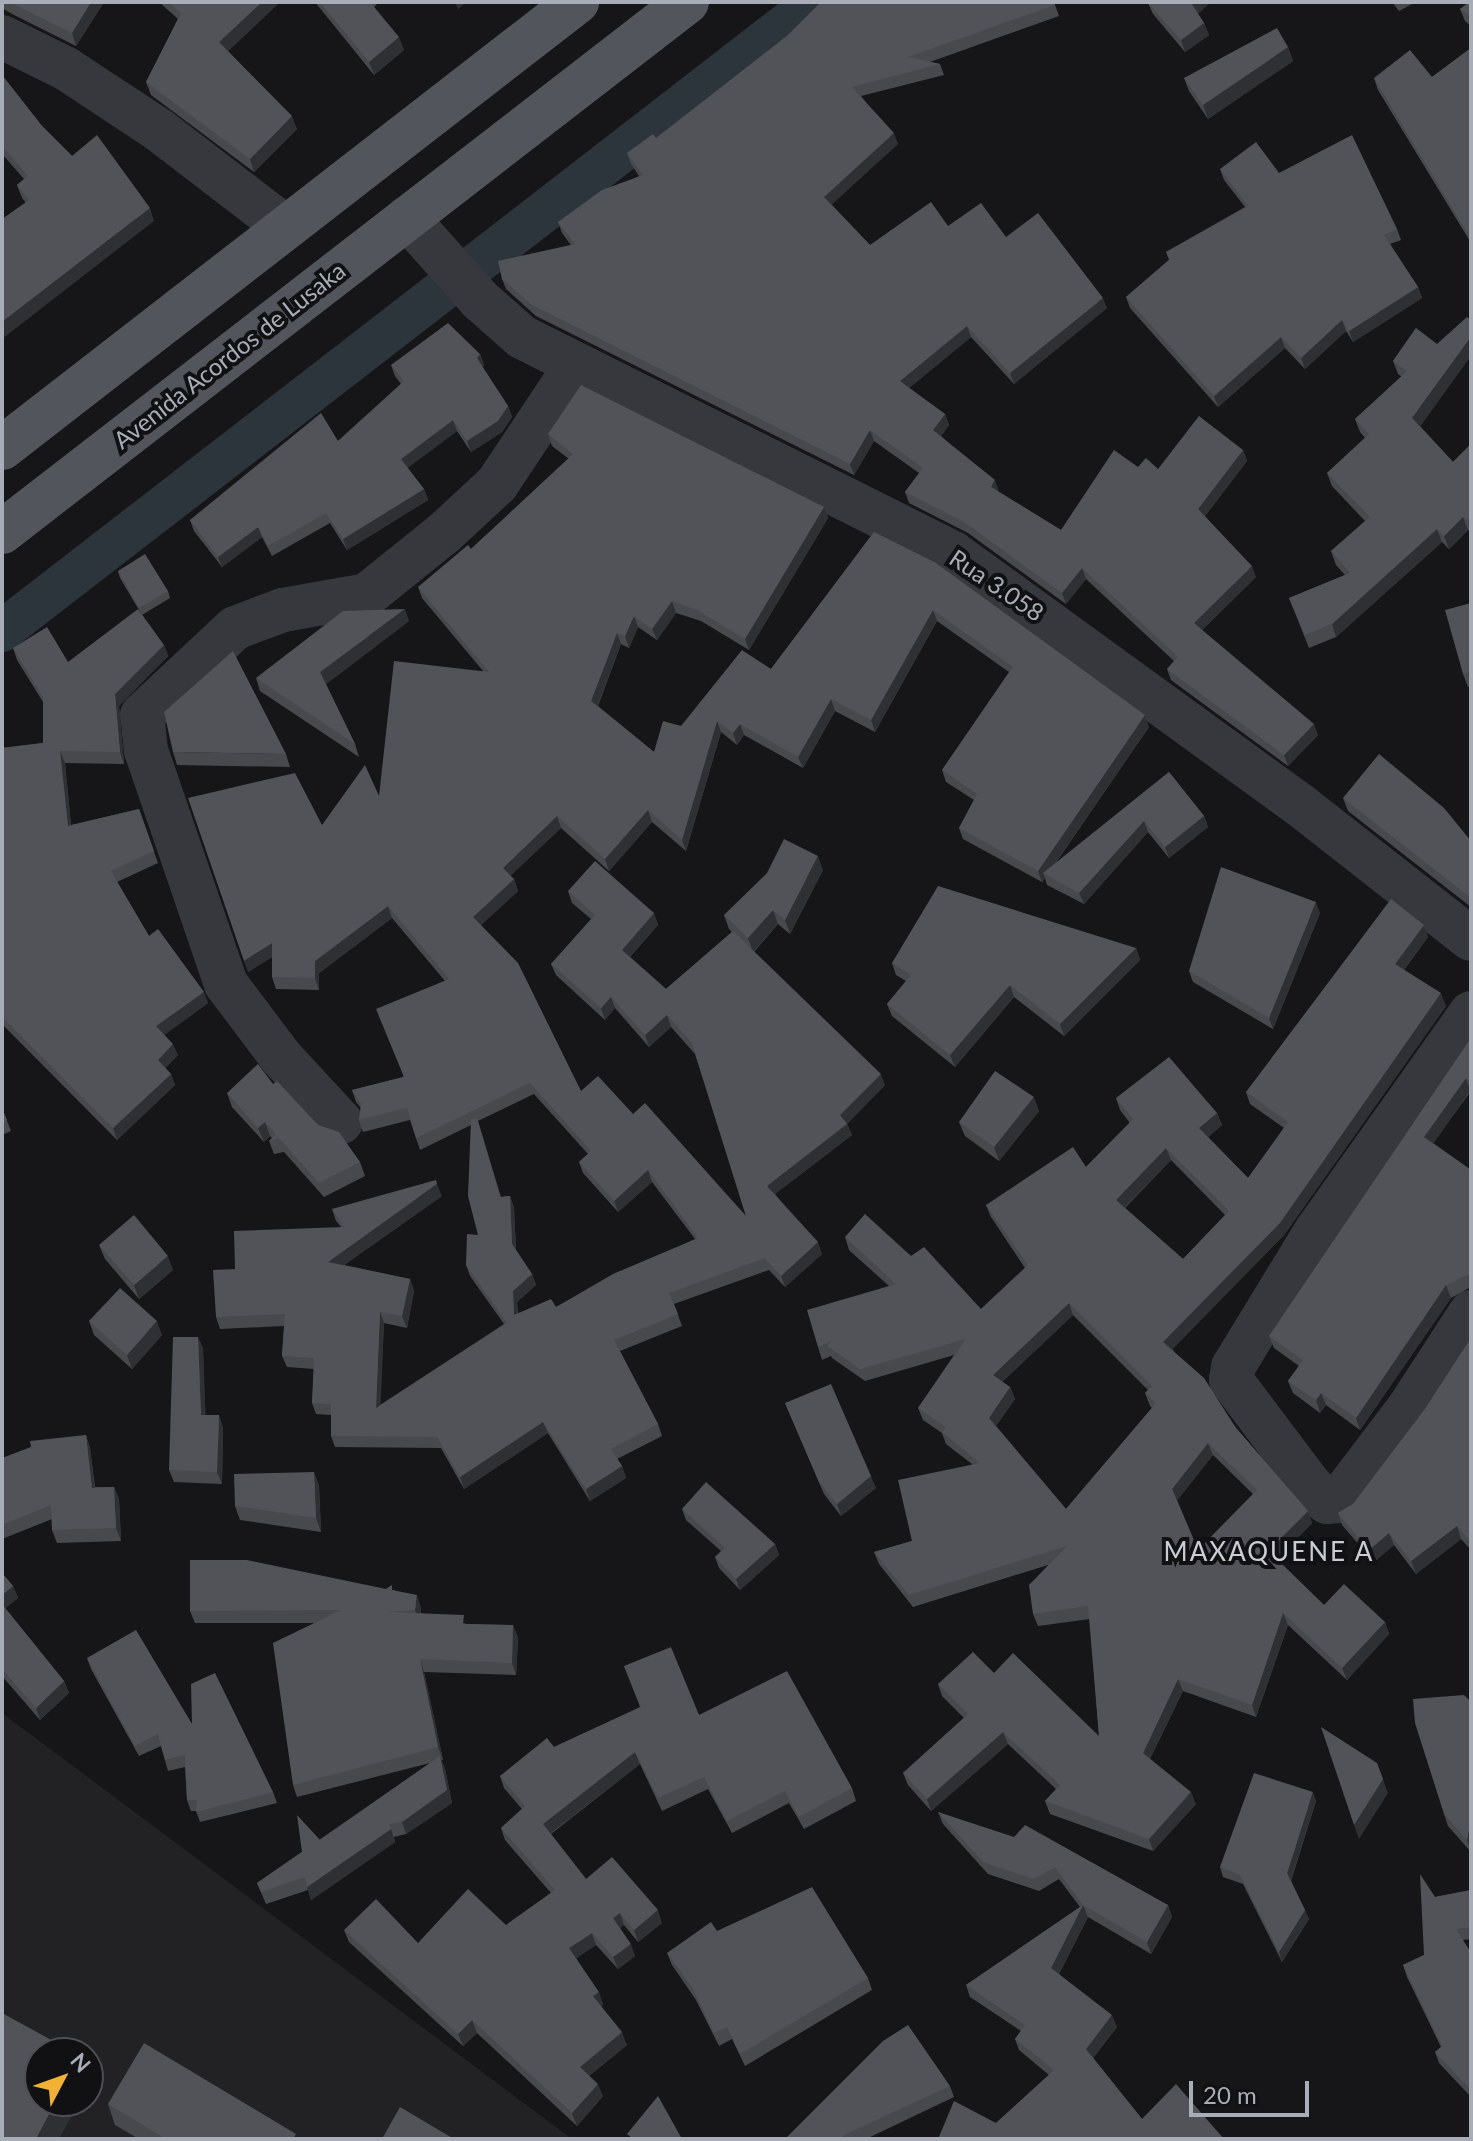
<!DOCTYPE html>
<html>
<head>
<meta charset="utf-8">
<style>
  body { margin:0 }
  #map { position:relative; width:1473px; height:2141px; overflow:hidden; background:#161618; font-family:Lato,sans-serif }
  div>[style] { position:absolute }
  .built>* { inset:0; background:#222225 }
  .canal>* { height:42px; margin:-21px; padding:0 21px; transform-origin:21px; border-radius:21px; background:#2c353c }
  .street>* { height:44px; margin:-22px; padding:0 22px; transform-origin:22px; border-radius:22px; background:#37383d }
  .primary>* { height:44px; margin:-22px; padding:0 22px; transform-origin:22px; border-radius:22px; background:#53555c }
  .wall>* { inset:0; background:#47494d }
  .shaded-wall>* { inset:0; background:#2f3033 }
  .building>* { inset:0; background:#525359 }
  span { translate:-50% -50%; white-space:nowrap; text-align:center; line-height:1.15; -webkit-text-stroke:8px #111113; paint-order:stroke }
  .street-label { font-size:24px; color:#a8adb8 }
  .neighbourhood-label { font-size:26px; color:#c9ccd4; letter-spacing:2px }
  .frame { position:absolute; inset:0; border:4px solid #a8adb8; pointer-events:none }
  .north { position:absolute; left:24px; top:2037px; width:80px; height:80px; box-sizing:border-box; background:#111113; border:2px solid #4d4f55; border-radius:50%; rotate:49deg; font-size:22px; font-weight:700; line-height:32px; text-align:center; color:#a8adb8 }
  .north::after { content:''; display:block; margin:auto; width:28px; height:36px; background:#f2b134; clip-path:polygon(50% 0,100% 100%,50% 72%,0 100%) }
  .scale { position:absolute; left:1189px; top:2081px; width:120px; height:36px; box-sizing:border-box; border:4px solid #a8adb8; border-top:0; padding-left:10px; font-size:24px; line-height:28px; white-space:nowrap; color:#a8adb8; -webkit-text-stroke:6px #111113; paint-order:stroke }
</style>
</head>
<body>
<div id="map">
  <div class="built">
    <div style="clip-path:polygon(evenodd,2px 1713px,572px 2139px,2px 2139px,2px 1713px,40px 2053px,88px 2053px,88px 2101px,40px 2101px,40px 2053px)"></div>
  </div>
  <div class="canal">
    <div style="left:2px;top:631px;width:1028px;rotate:-37.73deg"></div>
  </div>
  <div class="street">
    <div style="left:2px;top:37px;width:70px;rotate:26.2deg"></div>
    <div style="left:65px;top:68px;width:113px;rotate:33.4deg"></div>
    <div style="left:159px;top:130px;width:158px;rotate:37.5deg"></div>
    <div style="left:407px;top:218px;width:110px;rotate:48.3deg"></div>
    <div style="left:480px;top:300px;width:56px;rotate:41.4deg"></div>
    <div style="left:522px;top:337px;width:482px;rotate:26.6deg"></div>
    <div style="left:953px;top:553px;width:429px;rotate:36deg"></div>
    <div style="left:1300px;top:805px;width:217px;rotate:38.1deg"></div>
    <div style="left:1471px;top:1013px;width:267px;rotate:125.4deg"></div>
    <div style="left:1316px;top:1231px;width:159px;rotate:121.4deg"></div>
    <div style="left:1233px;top:1367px;width:13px;rotate:99deg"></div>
    <div style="left:1231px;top:1380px;width:131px;rotate:53deg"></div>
    <div style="left:1310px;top:1485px;width:24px;rotate:45deg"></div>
    <div style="left:1327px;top:1502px;width:11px;rotate:-5deg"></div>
    <div style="left:1338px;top:1501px;width:119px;rotate:-52.8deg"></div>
    <div style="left:1410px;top:1406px;width:112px;rotate:-57deg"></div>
    <div style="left:341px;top:1122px;width:88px;rotate:-132.7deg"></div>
    <div style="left:281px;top:1057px;width:91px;rotate:-127deg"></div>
    <div style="left:226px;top:984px;width:246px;rotate:-108.9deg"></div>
    <div style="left:146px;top:751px;width:36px;rotate:-96deg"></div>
    <div style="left:142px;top:715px;width:127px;rotate:-43.1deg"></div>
    <div style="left:235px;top:628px;width:51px;rotate:-20.6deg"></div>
    <div style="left:283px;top:610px;width:85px;rotate:-10.1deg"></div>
    <div style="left:367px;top:595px;width:97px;rotate:-38.8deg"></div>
    <div style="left:443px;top:534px;width:74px;rotate:-42.8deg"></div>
    <div style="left:497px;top:484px;width:143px;rotate:-56.4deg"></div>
  </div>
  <div class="primary">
    <div style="left:2px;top:448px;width:728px;rotate:-37.8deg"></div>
    <div style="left:2px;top:532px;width:866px;rotate:-37.73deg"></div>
  </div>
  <div class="wall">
    <div style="clip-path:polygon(2px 2px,104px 2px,76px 46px,12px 14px,2px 8px)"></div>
    <div style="clip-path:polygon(159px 2px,280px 2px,228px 51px,297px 129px,254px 172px,151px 95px,146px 82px,178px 19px)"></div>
    <div style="clip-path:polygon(315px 2px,379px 2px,374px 7px,404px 50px,374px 75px)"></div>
    <div style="clip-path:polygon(1054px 2px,1059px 16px,930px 62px,940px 64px,944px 75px,861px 96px,898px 144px,831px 204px,870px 245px,948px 226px,1006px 237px,1107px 308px,1014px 384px,971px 337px,909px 388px,945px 414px,949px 425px,941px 436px,999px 492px,1061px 530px,1138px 467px,1158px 469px,1243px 450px,1247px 461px,1205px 516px,1256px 577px,1202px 630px,1318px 735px,1288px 766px,1171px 680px,1167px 669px,1174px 661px,1086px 579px,1066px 604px,968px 533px,909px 503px,905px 492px,919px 473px,874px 441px,854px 475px,536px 316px,506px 289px,502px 279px,571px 245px,562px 233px,558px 222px,639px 176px,631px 164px,627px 153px,656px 138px)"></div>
    <div style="clip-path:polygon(1392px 2px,1416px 2px,1399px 11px)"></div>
    <div style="clip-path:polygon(1471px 2px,1471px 26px,1465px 21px,1460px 9px)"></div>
    <div style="clip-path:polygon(1148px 3px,1198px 14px,1204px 23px,1209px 35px,1185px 52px,1153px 14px)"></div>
    <div style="clip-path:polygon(1288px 47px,1293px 61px,1208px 119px,1189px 91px,1184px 78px)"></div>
    <div style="clip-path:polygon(1471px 48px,1471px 243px,1378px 90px,1374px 78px,1432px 77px)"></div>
    <div style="clip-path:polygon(2px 75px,42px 126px,72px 156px,154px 221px,26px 203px,22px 198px,17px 185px,24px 179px,2px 154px)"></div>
    <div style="clip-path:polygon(1220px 169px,1279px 173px,1397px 229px,1401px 240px,1390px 244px,1418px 287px,1422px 298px,1353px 342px,1346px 331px,1305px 369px,1285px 348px,1218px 407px,1130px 308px,1126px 297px,1169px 260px,1166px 252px,1245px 207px,1224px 180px)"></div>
    <div style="clip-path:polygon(1416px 328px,1420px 426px,1453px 462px,1471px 444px,1471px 531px,1468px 530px,1449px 549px,1442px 542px,1336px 637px,1309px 648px,1289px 598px,1345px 575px,1336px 565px,1331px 551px,1365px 521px,1332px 486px,1327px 473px,1365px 438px,1360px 432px,1355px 419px,1402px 377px,1398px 374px,1393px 361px)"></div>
    <div style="clip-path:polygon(480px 354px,484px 365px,482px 367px,508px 406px,512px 417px,502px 432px,471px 452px,457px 431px,407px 468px,424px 489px,428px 500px,347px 550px,330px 523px,272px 556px,262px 537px,222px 567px,194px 531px,190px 520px,338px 441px,401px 384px,395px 376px,391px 365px)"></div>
    <div style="clip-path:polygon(evenodd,548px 434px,824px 507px,828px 518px,749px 650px,701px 621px,676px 613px,657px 640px,638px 627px,629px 648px,621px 644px,598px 706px,654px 752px,681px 726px,771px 669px,874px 532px,1149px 727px,1055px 864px,1169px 772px,1204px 816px,1208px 827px,1169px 858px,1148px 832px,1084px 904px,1047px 885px,1045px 878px,1042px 882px,963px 839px,959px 828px,974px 800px,946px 782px,942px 770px,1009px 672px,937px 621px,875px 732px,835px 711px,803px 768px,744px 735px,737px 745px,721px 732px,686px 851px,652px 822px,609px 871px,561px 828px,510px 876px,514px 879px,518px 891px,481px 925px,581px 1091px,633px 1114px,746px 1216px,695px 1054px,671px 1027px,649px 1047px,615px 1008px,605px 1020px,556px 975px,551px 964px,591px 919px,572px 903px,568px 891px,654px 913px,658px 925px,630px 957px,666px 989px,732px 932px,729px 929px,724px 915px,823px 870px,790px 934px,778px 924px,754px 952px,885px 1085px,847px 1124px,852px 1135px,775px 1194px,822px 1254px,785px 1287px,769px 1270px,674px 1304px,682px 1326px,620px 1351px,658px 1424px,662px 1436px,617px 1459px,622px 1466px,626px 1478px,590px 1501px,548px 1433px,464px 1489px,441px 1448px,335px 1447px,331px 1436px,331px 1415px,316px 1414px,312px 1403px,314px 1369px,287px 1367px,282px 1356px,284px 1326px,220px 1329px,216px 1317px,235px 1269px,341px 1227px,336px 1221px,332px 1209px,442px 1196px,344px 1265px,410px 1279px,414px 1291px,407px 1328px,384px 1323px,380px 1405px,504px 1324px,470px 1276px,466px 1265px,478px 1235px,471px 1125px,420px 1150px,410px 1120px,363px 1132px,359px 1120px,361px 1108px,356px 1102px,352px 1090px,403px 1077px,445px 981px,392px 918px,319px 973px,319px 990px,276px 989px,272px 977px,272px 957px,248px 972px,322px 825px,379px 796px,483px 671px,422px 598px,418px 587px,471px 549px,569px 459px,552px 446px,548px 434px,534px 1094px,588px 1154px,579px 1162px,583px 1173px,618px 1212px,652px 1182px,695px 1239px,556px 1307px,518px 1313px,517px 1302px,536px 1285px,532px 1274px,516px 1250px,514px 1208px,510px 1196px,501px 1197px,478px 1121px,534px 1094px)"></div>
    <div style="clip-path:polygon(118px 571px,168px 591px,170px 598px,142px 615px,120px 578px)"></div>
    <div style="clip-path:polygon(1471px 603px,1471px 686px,1468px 687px,1463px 674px)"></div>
    <div style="clip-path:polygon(409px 621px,326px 684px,355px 744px,359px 757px,260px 691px,256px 678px)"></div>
    <div style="clip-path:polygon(164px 645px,168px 656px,119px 706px,124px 764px,65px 763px,71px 825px,139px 809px,158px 863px,117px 882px,149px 936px,208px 1003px,164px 1035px,178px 1055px,165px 1068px,171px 1074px,175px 1085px,117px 1140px,2px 1024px,2px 748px,43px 743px,43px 702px,17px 660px,13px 648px,68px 662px)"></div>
    <div style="clip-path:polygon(173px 752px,286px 754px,290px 767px,177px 765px)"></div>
    <div style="clip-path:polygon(1343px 798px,1471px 841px,1471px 907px,1348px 811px)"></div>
    <div style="clip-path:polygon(1320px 913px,1273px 1029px,1193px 982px,1189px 971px)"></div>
    <div style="clip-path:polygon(evenodd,1424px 925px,1428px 937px,1404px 970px,1446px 1006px,1284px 1235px,1172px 1349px,1236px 1428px,1308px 1511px,1312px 1523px,1277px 1559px,1324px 1605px,1385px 1622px,1389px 1634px,1347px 1680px,1288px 1625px,1256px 1717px,1183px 1691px,1150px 1759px,1196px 1804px,1153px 1851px,1050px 1814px,1045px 1801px,1056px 1789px,1008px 1744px,931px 1811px,908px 1785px,903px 1773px,964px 1718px,942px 1696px,938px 1684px,994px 1673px,1099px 1736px,1090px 1619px,1038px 1626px,1033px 1614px,1048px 1565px,913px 1607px,879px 1564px,874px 1552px,912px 1541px,972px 1464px,946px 1444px,942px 1433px,923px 1420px,918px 1408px,954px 1355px,865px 1381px,832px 1358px,831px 1356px,822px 1360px,818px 1347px,889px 1286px,849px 1250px,845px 1237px,911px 1256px,981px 1309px,1025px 1268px,991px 1217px,986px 1205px,1086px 1167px,1130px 1123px,1120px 1110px,1116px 1098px,1217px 1113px,1222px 1125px,1208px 1137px,1248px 1178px,1284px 1128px,1250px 1104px,1246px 1092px,1424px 925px,1171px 1160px,1225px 1215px,1183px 1259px,1125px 1208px,1171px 1160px,1424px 925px,1073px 1315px,1148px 1390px,1145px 1393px,1150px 1406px,1152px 1408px,1066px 1509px,996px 1426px,1015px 1399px,1010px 1387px,1002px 1382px,1073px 1315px,1424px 925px,1213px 1455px,1253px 1494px,1198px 1550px,1177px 1500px,1213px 1455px)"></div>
    <div style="clip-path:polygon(1136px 948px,1140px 960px,1064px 1036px,1014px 997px,955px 1067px,892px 1016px,887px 1004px,906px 981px,896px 975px,892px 963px)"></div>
    <div style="clip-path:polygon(1471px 1038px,1471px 1091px,1433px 1143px,1471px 1170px,1471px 1287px,1451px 1298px,1360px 1430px,1326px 1405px,1320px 1413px,1293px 1393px,1288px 1381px,1299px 1366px,1274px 1348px,1269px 1336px)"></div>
    <div style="clip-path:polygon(273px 1084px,360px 1162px,365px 1176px,324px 1197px,284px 1152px,274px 1154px,269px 1141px,272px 1138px,270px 1136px,264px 1142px,232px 1107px,227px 1093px)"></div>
    <div style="clip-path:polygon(2px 1108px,11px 1131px,2px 1135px)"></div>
    <div style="clip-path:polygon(1039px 1111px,999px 1161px,965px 1136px,959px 1122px)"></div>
    <div style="clip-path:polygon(99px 1245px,173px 1270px,139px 1299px,105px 1259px)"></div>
    <div style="clip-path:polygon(89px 1321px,162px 1335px,132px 1369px,94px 1335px)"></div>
    <div style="clip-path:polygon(198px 1337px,203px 1349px,205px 1415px,219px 1415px,223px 1428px,222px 1484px,174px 1482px,169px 1470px)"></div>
    <div style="clip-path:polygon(1471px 1338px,1471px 1550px,1461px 1539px,1416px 1574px,1394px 1545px,1374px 1562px,1342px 1525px,1338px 1513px,1353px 1504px,1425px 1409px)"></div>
    <div style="clip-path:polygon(785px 1403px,876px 1488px,841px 1516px,824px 1494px)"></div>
    <div style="clip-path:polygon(86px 1435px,90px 1448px,95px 1487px,114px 1487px,119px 1499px,121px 1541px,57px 1543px,52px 1530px,52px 1519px,2px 1539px,2px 1458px)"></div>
    <div style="clip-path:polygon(314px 1472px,319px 1486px,321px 1532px,240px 1520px,235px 1506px)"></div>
    <div style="clip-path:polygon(682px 1509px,775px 1544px,779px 1555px,740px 1590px,719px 1568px,715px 1557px,721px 1551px,686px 1520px)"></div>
    <div style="clip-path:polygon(2px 1573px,13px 1586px,18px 1598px,5px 1608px,64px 1681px,69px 1693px,40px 1720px,2px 1676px)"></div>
    <div style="clip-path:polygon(394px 1590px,421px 1608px,421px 1613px,467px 1624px,513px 1625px,518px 1638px,516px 1675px,424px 1672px,443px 1760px,441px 1760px,445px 1769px,452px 1803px,406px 1834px,394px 1837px,395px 1842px,311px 1900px,308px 1890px,266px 1904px,257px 1883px,430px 1763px,297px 1797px,293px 1785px,315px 1623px,195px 1623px,190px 1611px)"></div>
    <div style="clip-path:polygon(87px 1658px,192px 1724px,273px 1792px,277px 1803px,200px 1822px,196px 1811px,191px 1811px,187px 1800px,185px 1767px,168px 1771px,161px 1746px,139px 1756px,91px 1669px)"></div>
    <div style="clip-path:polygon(624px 1666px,699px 1715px,852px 1788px,856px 1801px,804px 1829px,789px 1803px,732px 1833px,708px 1789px,662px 1811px,640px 1764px,551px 1834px,586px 1879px,662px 1923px,638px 1942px,624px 1925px,620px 1928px,635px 1956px,618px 1969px,596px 1945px,576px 1958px,603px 2004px,601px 2006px,627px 2045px,589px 2076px,603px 2096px,577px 2126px,477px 2033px,463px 2046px,349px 1942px,344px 1930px,418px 1943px,506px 1925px,551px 1893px,505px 1840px,501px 1828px,522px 1809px,504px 1788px,500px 1776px,554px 1747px,640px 1707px)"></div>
    <div style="clip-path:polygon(1471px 1702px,1471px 1852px,1448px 1826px,1444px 1814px)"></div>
    <div style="clip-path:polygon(1316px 1801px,1291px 1881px,1309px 1919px,1282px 1962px,1243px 1884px,1223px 1877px,1220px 1867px)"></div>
    <div style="clip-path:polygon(938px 1812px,1168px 1905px,1172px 1917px,1151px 1954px,1088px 1917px,1059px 1974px,1117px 2027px,1093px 2058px,1142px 2119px,1224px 2139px,996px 2123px,1049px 2075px,1019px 2050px,1015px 2039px,1021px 2031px,970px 1997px,966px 1985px,1080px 1907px,1059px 1879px,1039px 1891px,988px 1874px,943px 1824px)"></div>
    <div style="clip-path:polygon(1471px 1890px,1471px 1939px,1463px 1940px,1471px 1953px,1471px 2097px,1439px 2063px,1435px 2052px,1441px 2047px,1407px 1977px,1403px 1965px,1424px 1955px,1435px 1897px)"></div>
    <div style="clip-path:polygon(717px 1931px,868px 1978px,872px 1990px,745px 2066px,732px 2039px,719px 2046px,696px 2000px,672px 1965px,667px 1953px)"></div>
    <div style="clip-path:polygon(950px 2086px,954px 2097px,866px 2139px,785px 2139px)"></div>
    <div style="clip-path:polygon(108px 2104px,298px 2139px,139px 2139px,115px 2125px)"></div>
  </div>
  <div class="shaded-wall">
    <div style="clip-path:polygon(91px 2px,104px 2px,76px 46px,72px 33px)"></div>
    <div style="clip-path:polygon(262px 2px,280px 2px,224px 55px,219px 42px)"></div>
    <div style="clip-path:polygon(455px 2px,467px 2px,458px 9px)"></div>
    <div style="clip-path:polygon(1194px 2px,1211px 2px,1196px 16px,1192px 4px)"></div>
    <div style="clip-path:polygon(1204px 23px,1209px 35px,1185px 52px,1181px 40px)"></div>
    <div style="clip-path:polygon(399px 37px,404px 50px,374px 75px,369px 62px)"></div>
    <div style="clip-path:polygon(1288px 47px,1293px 61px,1208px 119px,1203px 105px)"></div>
    <div style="clip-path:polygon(292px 116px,297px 129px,254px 172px,250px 159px)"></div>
    <div style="clip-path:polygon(894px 133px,898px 144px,828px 208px,824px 197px)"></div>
    <div style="clip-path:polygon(150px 208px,154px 221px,2px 339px,2px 322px)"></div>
    <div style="clip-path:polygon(1418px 287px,1422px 298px,1353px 342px,1349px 331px)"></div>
    <div style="clip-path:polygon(1103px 298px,1107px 308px,1014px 384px,1010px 373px)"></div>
    <div style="clip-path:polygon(1342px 320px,1346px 331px,1305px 369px,1301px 358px)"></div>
    <div style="clip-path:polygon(967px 326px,971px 337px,904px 392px,900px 381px)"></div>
    <div style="clip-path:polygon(1281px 337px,1285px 348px,1218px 407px,1214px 396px)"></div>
    <div style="clip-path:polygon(1471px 337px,1471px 356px,1417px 431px,1412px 418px)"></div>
    <div style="clip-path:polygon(480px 354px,484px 365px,480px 369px,477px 358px)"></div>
    <div style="clip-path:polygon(508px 406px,512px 417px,502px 432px,471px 452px,467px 441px)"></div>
    <div style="clip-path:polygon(945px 414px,949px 425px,937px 441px,933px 430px)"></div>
    <div style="clip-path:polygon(453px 420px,457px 431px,405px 470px,401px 459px)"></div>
    <div style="clip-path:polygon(870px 430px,874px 441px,854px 475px,850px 464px)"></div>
    <div style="clip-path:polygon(1243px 450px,1247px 461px,1202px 520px,1198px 509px)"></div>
    <div style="clip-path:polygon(995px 480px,999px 491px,991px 487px)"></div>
    <div style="clip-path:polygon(424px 489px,428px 500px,347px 550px,343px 539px)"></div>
    <div style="clip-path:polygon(824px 507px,828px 518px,749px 650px,745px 639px)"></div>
    <div style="clip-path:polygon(1463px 517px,1468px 530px,1449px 549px,1444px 536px)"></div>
    <div style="clip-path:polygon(258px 527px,262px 537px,222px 567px,218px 557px)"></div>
    <div style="clip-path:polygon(1437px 529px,1442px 542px,1336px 637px,1332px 624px)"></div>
    <div style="clip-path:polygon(1252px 566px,1256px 577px,1198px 634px,1194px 623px)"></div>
    <div style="clip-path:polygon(1082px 568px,1086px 579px,1066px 604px,1062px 593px)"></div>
    <div style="clip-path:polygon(672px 601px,676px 613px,657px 640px,652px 629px)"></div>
    <div style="clip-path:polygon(405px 609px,409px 621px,325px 685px,320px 672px)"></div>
    <div style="clip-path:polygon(933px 610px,937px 621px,875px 732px,871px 720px)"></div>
    <div style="clip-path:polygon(634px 616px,638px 627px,629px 648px,625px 636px)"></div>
    <div style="clip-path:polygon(617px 633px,621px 644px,595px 712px,591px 701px)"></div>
    <div style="clip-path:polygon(164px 645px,168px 656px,119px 706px,124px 764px,120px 752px,115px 694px)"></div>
    <div style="clip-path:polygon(831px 699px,835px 711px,803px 768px,798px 757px)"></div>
    <div style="clip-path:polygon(1145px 715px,1149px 727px,1047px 875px,1043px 873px,1045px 878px,1042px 882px,1038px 871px)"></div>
    <div style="clip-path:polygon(717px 721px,721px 732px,686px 851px,682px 840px)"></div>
    <div style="clip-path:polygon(740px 724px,744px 735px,737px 745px,733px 733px)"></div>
    <div style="clip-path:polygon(1314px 724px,1318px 735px,1288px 766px,1284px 755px)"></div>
    <div style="clip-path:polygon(60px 751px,65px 763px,72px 837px,68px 826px)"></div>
    <div style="clip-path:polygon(648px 810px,652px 822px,609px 871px,605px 859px)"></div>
    <div style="clip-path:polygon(557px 816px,561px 828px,507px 879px,503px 868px)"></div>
    <div style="clip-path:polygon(1204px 816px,1208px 827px,1169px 858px,1165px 847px)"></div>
    <div style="clip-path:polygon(1144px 821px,1148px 832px,1084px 904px,1079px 893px)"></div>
    <div style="clip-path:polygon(818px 856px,823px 870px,790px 934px,785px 920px)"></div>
    <div style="clip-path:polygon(514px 879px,518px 891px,477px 929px,473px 917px)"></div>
    <div style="clip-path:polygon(1316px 902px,1320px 913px,1273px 1029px,1269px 1018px)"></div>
    <div style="clip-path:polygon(388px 906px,392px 918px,319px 973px,319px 990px,315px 978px,315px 961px)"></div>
    <div style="clip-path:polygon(773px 910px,778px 924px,753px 952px,748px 938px)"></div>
    <div style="clip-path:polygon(654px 913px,658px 925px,626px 961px,622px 950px)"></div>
    <div style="clip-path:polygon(1424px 925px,1428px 937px,1399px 976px,1395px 964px)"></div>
    <div style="clip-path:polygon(272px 943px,277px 954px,248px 972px,244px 961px)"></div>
    <div style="clip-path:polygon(1136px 948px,1140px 960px,1064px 1036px,1060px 1024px)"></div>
    <div style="clip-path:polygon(1010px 985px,1014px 997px,955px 1067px,950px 1055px)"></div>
    <div style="clip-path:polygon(204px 992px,208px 1003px,160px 1038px,156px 1026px)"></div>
    <div style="clip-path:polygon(1441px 993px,1446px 1006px,1284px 1235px,1168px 1354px,1163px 1342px)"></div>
    <div style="clip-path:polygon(611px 997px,615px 1008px,605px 1020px,601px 1008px)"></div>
    <div style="clip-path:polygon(667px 1015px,671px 1027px,649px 1047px,645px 1035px)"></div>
    <div style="clip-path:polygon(173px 1044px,178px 1055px,162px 1071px,158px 1060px)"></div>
    <div style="clip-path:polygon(171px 1074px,175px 1085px,117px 1140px,113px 1128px)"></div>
    <div style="clip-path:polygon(881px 1074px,885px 1085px,847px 1124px,852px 1135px,771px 1197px,767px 1186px,840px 1115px)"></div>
    <div style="clip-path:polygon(1466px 1078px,1470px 1091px,1429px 1150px,1424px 1137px)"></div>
    <div style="clip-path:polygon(1034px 1097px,1039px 1111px,999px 1161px,994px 1147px)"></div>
    <div style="clip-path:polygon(1217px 1113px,1222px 1125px,1204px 1140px,1199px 1128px)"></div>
    <div style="clip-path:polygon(265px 1122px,270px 1136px,264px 1142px,258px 1128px)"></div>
    <div style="clip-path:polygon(1166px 1148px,1171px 1160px,1120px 1212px,1116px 1200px)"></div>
    <div style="clip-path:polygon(648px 1170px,652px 1182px,618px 1212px,614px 1201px)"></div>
    <div style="clip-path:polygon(437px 1184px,442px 1196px,332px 1273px,328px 1262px)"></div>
    <div style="clip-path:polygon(510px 1196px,514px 1208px,516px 1256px,512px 1244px)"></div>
    <div style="clip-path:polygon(818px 1242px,822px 1254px,785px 1287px,781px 1276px)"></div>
    <div style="clip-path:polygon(168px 1256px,173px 1270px,139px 1299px,134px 1285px)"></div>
    <div style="clip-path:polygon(532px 1274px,536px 1285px,517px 1302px,518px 1326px,514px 1315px,513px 1291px)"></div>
    <div style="clip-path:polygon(410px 1279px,414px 1291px,407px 1328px,402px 1316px)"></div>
    <div style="clip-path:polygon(1446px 1285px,1451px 1298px,1360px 1430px,1356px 1418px)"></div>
    <div style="clip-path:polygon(1069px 1303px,1073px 1315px,997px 1387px,993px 1375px)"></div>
    <div style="clip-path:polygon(380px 1312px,384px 1323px,380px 1419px,376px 1408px)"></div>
    <div style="clip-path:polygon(157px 1321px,162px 1335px,132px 1369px,127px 1355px)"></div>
    <div style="clip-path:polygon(198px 1337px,203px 1349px,206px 1427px,201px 1415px)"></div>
    <div style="clip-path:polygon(1010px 1387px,1015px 1399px,993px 1430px,989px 1418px)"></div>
    <div style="clip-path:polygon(1321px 1393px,1326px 1405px,1320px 1413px,1316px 1400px)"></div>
    <div style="clip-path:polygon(219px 1415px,223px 1428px,222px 1484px,217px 1472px)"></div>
    <div style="clip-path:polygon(543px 1422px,548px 1433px,464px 1489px,460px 1477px)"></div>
    <div style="clip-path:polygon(86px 1435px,90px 1448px,96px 1500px,92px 1488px)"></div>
    <div style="clip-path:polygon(1208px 1443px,1213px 1455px,1177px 1501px,1172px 1489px)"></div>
    <div style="clip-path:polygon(622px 1466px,626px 1478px,590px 1501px,586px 1489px)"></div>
    <div style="clip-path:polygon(314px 1472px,319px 1486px,321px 1532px,316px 1518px)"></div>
    <div style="clip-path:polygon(871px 1476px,876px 1488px,841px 1516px,837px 1504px)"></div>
    <div style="clip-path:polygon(114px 1487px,119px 1499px,121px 1541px,116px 1528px)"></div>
    <div style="clip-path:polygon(1308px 1511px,1312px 1523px,1273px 1563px,1268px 1551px)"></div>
    <div style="clip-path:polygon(1457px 1526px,1461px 1539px,1416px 1574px,1411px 1561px)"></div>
    <div style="clip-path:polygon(1389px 1533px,1394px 1545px,1374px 1562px,1369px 1550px)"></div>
    <div style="clip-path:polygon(775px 1544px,779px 1555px,740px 1590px,736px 1579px)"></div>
    <div style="clip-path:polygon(13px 1586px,18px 1598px,2px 1611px,2px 1595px)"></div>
    <div style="clip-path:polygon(417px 1595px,421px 1608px,420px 1622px,415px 1610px)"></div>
    <div style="clip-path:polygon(1283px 1613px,1288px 1625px,1256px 1717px,1252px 1705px)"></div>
    <div style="clip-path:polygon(1385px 1622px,1389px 1634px,1347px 1680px,1342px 1668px)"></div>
    <div style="clip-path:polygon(513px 1625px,518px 1638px,516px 1675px,512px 1663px)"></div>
    <div style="clip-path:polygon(420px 1659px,424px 1672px,443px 1760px,438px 1747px)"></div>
    <div style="clip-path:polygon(1178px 1679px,1183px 1691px,1147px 1765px,1143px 1753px)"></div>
    <div style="clip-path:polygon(64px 1681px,69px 1693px,40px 1720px,36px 1708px)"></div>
    <div style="clip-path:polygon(1003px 1732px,1008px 1744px,931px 1811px,927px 1799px)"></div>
    <div style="clip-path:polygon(635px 1752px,640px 1764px,547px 1836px,543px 1824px)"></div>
    <div style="clip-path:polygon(440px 1756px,445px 1769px,452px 1803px,406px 1834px,402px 1822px)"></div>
    <div style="clip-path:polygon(1377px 1763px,1388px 1793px,1359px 1839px,1354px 1825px)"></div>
    <div style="clip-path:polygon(1191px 1792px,1196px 1804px,1153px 1851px,1149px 1839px)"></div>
    <div style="clip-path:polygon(1313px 1792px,1316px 1801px,1290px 1882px,1287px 1873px)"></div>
    <div style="clip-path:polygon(1471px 1818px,1471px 1852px,1467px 1840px)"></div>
    <div style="clip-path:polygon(391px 1829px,395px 1842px,311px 1900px,307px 1887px)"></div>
    <div style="clip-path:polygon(1083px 1905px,1088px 1917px,1056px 1980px,1051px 1968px)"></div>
    <div style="clip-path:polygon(1168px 1905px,1172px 1917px,1151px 1954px,1147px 1942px)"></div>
    <div style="clip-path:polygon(658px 1910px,662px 1923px,638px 1942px,634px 1930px)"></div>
    <div style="clip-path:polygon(1305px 1910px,1309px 1919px,1282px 1962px,1279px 1952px)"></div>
    <div style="clip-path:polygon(620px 1913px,624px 1925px,617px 1930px,613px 1918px)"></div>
    <div style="clip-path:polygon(592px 1933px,596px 1945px,574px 1960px,569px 1948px)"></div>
    <div style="clip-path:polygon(631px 1944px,635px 1956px,618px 1969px,613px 1957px)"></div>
    <div style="clip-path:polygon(599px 1992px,603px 2004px,597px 2008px,593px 1996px)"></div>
    <div style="clip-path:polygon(1112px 2015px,1117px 2027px,1091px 2061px,1086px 2049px)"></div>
    <div style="clip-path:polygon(472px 2020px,477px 2033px,463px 2046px,458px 2034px)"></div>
    <div style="clip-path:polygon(622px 2032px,627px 2045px,584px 2080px,580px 2067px)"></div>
    <div style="clip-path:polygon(598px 2084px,603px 2096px,577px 2126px,572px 2113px)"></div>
    <div style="clip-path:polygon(56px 2101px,80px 2101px,59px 2139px,36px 2139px)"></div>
  </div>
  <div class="building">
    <div style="clip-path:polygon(9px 2px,91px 2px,72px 33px)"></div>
    <div style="clip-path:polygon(168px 2px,262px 2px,219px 42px,292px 116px,250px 159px,146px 82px,181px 13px)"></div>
    <div style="clip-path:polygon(320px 2px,370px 2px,399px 37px,369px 62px)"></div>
    <div style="clip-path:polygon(821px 2px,1054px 2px,1055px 5px,908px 57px,940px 64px,852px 87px,894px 133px,824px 197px,870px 245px,931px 202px,948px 226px,981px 203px,1006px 237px,1038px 213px,1103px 298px,1010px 373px,967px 326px,900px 381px,945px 414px,933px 430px,995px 480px,991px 487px,1061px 530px,1114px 450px,1138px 467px,1146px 458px,1158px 469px,1199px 416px,1243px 450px,1198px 509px,1252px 566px,1194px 623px,1314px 724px,1284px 755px,1167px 669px,1178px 657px,1082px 568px,1062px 593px,964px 522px,905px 492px,923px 468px,870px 430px,850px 464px,532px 305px,502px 279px,498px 261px,575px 244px,558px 222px,602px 190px,643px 175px,627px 153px,653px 134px,656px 138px,788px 35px)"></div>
    <div style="clip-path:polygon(1150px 2px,1194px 2px,1192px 4px,1204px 23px,1181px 40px,1148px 3px)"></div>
    <div style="clip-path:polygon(1469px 2px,1471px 2px,1471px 17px,1460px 9px)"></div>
    <div style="clip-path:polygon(1277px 28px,1288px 47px,1203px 105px,1184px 78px)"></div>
    <div style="clip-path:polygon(1471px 48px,1471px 239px,1374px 78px,1410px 50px,1432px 77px)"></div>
    <div style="clip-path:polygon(2px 75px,42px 126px,72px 156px,97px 135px,150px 208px,2px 322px,2px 219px,29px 200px,17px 185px,28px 176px,2px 146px)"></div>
    <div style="clip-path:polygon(1352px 135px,1397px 229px,1384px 235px,1418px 287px,1349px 331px,1342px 320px,1301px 358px,1281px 337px,1214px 396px,1126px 297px,1170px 259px,1166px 252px,1248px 206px,1220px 169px,1256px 142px,1279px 173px)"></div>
    <div style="clip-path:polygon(1467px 317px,1471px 320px,1471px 337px,1412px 418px,1453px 462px,1471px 444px,1471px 521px,1463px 517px,1444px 536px,1437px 529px,1332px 624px,1305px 635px,1289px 598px,1350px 573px,1331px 551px,1370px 517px,1327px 473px,1369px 434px,1355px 419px,1407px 371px,1393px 361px,1416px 328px,1437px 344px)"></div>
    <div style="clip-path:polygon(448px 323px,480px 354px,477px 358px,508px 406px,498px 421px,467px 441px,453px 420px,401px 459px,424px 489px,343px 539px,326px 513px,268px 546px,258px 527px,218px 557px,190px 520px,321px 413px,338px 441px,404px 381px,391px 365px)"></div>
    <div style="clip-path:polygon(581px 385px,824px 507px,745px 639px,697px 610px,672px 601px,652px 629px,634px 616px,625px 636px,617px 633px,591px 701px,654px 752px,663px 721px,681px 726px,742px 650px,771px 669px,874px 532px,936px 563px,1145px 715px,1038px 871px,959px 828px,977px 794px,942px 770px,1013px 667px,933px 610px,871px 720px,831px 699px,798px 757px,740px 724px,733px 733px,717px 721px,682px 840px,648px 810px,605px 859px,557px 816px,503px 868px,514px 879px,473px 917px,518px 963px,581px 1091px,598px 1076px,633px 1114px,645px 1103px,746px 1216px,692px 1043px,667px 1015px,645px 1035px,611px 997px,601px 1008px,551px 964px,595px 915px,568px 891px,595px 861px,654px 913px,622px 950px,666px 989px,733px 931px,881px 1074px,840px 1115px,847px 1124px,767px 1186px,818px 1242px,781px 1276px,765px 1258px,669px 1293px,678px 1314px,614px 1340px,658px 1424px,611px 1449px,622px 1466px,586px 1489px,543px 1422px,460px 1477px,437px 1437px,331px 1436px,331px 1404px,312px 1403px,314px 1358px,282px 1356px,285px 1314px,216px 1317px,213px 1270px,235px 1269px,234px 1231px,344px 1227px,332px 1209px,436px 1180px,437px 1184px,328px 1262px,410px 1279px,402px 1316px,380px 1312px,376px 1408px,507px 1323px,466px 1265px,467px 1234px,478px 1235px,468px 1196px,471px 1119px,477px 1118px,500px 1197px,510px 1196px,512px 1244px,532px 1274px,513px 1291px,514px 1315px,551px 1299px,556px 1307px,613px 1274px,698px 1238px,648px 1170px,614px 1201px,579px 1162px,591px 1151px,530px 1083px,416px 1138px,407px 1108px,359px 1120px,361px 1104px,352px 1090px,404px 1077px,376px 1009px,449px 979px,388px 906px,315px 961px,315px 978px,272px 977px,272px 943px,244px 961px,188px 798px,295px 773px,322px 825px,365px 765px,379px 796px,394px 661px,489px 672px,418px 587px,468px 545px,471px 549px,573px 454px,548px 434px)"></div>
    <div style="clip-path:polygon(145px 554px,168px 591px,139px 608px,118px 571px)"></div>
    <div style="clip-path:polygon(1471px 603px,1471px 671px,1463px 674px,1445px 610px)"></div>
    <div style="clip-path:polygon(138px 609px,164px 645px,115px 694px,120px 752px,60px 751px,68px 826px,139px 809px,154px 851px,111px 871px,149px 936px,158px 929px,204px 992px,156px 1026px,173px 1044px,158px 1060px,171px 1074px,113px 1128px,2px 1017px,2px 748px,43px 743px,43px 697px,13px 648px,47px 627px,68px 662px)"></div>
    <div style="clip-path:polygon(405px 609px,320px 672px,355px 744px,256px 678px,343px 611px)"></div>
    <div style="clip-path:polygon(233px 651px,286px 754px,173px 752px,164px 712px)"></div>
    <div style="clip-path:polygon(1379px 754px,1444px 808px,1471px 841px,1471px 898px,1343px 798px)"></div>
    <div style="clip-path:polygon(1169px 772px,1204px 816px,1165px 847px,1144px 821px,1079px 893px,1043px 873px)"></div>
    <div style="clip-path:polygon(784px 839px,818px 856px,785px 920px,773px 910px,748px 938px,724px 915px,767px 873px)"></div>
    <div style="clip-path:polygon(1221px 867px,1316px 902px,1269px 1018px,1189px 971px)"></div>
    <div style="clip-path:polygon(938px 886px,1136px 948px,1060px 1024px,1010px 985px,950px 1055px,887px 1004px,911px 975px,892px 963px)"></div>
    <div style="clip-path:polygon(evenodd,1391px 899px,1424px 925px,1395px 964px,1441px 993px,1280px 1223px,1163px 1342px,1204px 1378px,1236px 1428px,1308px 1511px,1268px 1551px,1324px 1605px,1344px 1584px,1385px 1622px,1342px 1668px,1283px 1613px,1252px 1705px,1178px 1679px,1143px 1753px,1191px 1792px,1149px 1839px,1045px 1801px,1060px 1785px,1003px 1732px,927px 1799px,903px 1773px,968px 1714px,938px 1684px,973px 1652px,994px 1673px,1013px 1653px,1099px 1736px,1088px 1606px,1033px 1614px,1029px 1585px,1067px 1546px,909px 1595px,874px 1552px,912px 1541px,898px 1480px,980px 1463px,942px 1432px,946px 1427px,918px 1408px,966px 1339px,860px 1369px,827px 1346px,832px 1341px,818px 1347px,807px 1310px,896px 1284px,845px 1237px,865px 1214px,911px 1256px,924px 1247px,981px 1309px,1028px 1265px,986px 1205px,1073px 1147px,1086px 1167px,1133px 1119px,1116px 1098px,1169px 1057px,1217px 1113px,1199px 1128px,1248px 1178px,1288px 1122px,1246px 1092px,1391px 899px,1166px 1148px,1229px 1211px,1183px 1259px,1116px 1200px,1166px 1148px,1391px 899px,1069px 1303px,1152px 1386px,1145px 1393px,1156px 1403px,1066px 1509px,989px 1418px,1010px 1387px,993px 1375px,1069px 1303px,1391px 899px,1208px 1443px,1257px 1490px,1198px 1550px,1172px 1489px,1208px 1443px)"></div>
    <div style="clip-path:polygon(1471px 1038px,1471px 1082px,1466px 1078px,1424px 1137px,1471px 1170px,1471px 1276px,1467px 1275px,1446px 1285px,1356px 1418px,1321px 1393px,1316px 1400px,1288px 1381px,1303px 1360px,1269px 1336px)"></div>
    <div style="clip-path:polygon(258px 1064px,273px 1084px,277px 1081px,318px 1125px,339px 1132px,360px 1162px,319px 1183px,279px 1138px,269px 1141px,276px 1134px,265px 1122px,258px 1128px,227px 1093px)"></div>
    <div style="clip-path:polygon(995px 1071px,1034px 1097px,994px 1147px,959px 1122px)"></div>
    <div style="clip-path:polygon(2px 1108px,7px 1120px,2px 1122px)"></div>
    <div style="clip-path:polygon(134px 1215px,168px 1256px,134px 1285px,99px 1245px)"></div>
    <div style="clip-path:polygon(120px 1288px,157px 1321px,127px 1355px,89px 1321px)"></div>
    <div style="clip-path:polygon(173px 1337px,198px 1337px,201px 1415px,219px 1415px,217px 1472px,169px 1470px)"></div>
    <div style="clip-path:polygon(1471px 1338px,1471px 1540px,1470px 1541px,1457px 1526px,1411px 1561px,1389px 1533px,1369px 1550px,1338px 1513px,1353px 1504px,1425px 1409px)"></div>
    <div style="clip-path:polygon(831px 1384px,871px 1476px,837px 1504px,819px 1482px,785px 1403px)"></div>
    <div style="clip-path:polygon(86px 1435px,92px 1488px,114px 1487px,116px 1528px,52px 1530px,51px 1505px,2px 1525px,2px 1458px,31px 1447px,30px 1441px)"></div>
    <div style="clip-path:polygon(314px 1472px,316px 1518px,235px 1506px,234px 1474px)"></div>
    <div style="clip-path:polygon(706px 1482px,775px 1544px,736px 1579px,715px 1557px,725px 1548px,682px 1509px)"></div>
    <div style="clip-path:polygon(190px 1560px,247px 1560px,386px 1589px,392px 1585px,392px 1590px,417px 1595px,415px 1610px,387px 1612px,464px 1615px,463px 1624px,513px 1625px,512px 1663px,420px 1659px,438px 1747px,293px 1785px,273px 1643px,341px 1610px,190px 1611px)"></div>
    <div style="clip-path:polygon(2px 1573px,13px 1586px,2px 1595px)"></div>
    <div style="clip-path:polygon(2px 1604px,64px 1681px,36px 1708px,2px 1669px)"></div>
    <div style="clip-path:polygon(136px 1630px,192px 1724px,191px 1684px,215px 1673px,273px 1792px,196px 1812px,197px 1800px,187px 1800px,185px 1755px,165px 1760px,158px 1734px,135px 1746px,87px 1658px)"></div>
    <div style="clip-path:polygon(671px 1647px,699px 1715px,787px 1671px,852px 1788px,799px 1817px,785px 1791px,727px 1821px,704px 1777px,658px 1798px,635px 1752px,543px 1824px,586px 1879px,612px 1857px,658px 1910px,634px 1930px,620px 1913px,613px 1918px,631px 1944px,613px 1957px,592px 1933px,569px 1948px,599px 1992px,593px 1996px,622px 2032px,580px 2067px,598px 2084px,572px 2113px,472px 2020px,458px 2034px,344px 1930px,376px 1899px,418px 1943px,468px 1889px,506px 1925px,555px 1890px,501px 1828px,525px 1806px,500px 1776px,547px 1738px,554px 1747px,641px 1707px,624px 1666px)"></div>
    <div style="clip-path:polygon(1464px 1695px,1471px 1702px,1471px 1818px,1467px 1840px,1444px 1814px,1415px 1723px,1413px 1699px)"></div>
    <div style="clip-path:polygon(1321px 1727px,1377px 1763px,1383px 1779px,1354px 1825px)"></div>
    <div style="clip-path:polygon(440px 1756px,447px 1790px,402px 1822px,389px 1824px,391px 1829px,307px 1887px,305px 1877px,261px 1892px,257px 1883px,302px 1852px,297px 1815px,320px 1840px)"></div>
    <div style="clip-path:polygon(1254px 1773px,1313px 1792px,1287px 1873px,1305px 1910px,1279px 1952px,1240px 1875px,1220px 1867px)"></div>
    <div style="clip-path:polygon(938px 1812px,1014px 1837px,1025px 1825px,1168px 1905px,1147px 1942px,1083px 1905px,1051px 1968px,1112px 2015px,1086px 2049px,1142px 2119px,1176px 2084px,1224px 2139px,938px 2139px,954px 2101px,996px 2123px,1054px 2070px,1015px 2039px,1025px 2025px,966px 1985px,1083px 1905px,1055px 1867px,1034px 1879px,983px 1862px)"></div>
    <div style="clip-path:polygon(1420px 1874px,1435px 1897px,1471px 1890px,1471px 1927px,1456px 1929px,1471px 1953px,1471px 2090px,1435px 2052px,1442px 2046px,1403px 1965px,1424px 1955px)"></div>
    <div style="clip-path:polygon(812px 1887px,868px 1978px,740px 2054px,727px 2027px,714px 2033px,692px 1987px,667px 1953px,711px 1922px,717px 1931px)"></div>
    <div style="clip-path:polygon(2px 2013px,75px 2053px,40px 2053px,40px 2101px,56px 2101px,36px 2139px,2px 2139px)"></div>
    <div style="clip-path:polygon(908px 2025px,950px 2086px,842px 2136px,844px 2139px,785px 2139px,883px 2041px)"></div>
    <div style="clip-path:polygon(144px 2043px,296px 2134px,293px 2139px,166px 2139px,108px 2104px)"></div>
    <div style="clip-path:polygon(658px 2096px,682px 2139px,633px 2139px,627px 2134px)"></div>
    <div style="clip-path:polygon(400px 2107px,454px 2139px,382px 2139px)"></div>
  </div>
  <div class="street-label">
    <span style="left:229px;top:355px;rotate:-38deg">Avenida Acordos de Lusaka</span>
    <span style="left:997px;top:585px;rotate:34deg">Rua 3.058</span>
  </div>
  <div class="neighbourhood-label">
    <span style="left:1269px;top:1552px">MAXAQUENE A</span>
  </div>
  <div class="frame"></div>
  <div class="north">N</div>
  <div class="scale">20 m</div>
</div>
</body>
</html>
